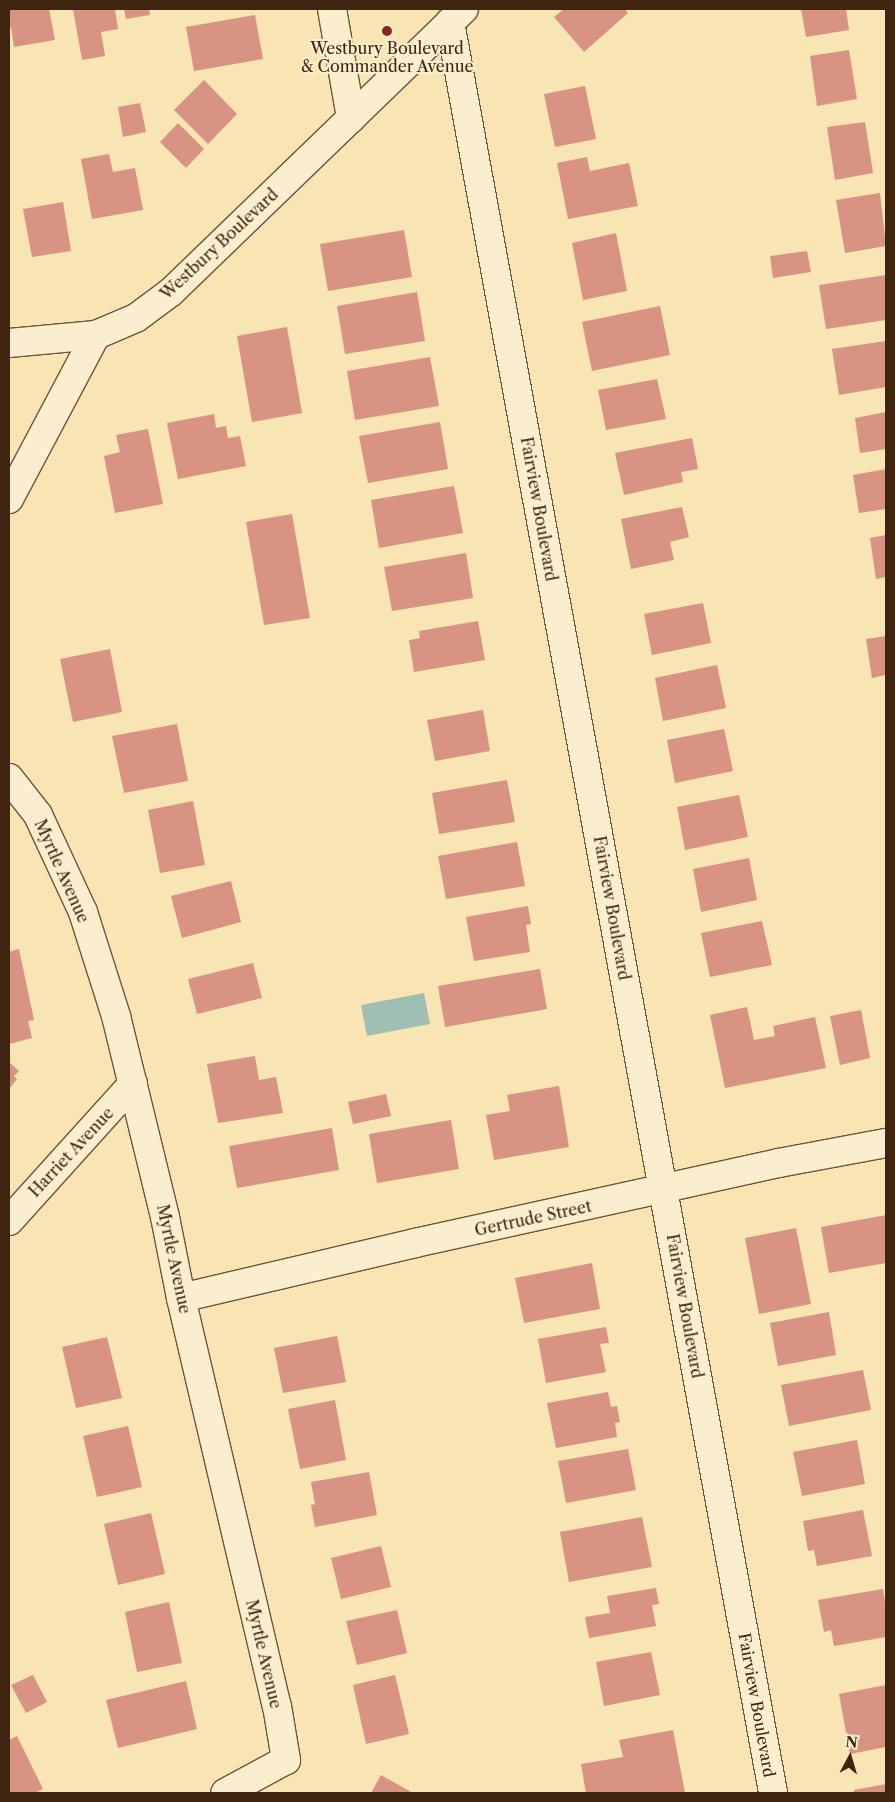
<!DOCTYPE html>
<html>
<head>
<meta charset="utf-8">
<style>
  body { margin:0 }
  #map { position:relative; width:895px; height:1802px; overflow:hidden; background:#f9e5b3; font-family:"Libre Caslon Text",serif }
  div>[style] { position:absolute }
  .water>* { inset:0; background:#9ebfb1 }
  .building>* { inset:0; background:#d89382 }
  .roads { filter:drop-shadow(1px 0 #6e5539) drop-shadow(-1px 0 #6e5539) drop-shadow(0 1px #6e5539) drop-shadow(0 -1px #6e5539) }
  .street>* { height:28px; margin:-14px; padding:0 14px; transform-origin:14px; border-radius:14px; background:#fbeece }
  .secondary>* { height:28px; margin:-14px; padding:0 14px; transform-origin:14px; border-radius:14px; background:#fbeece }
  .dots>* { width:14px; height:14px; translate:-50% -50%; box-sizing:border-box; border:2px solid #fbeece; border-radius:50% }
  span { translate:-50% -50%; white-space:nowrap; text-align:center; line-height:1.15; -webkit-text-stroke:4px #fbeece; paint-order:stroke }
  .poi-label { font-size:16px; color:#3f2510 }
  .street-label { font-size:16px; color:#3f2510 }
  .frame { position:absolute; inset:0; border:10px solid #3f2510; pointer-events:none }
  .north { position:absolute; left:825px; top:1732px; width:50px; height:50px; -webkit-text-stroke:4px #fbeece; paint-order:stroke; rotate:6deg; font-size:14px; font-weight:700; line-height:20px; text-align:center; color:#3f2510 }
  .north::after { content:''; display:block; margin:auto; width:18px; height:22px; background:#3f2510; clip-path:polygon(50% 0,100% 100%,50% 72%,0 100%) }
</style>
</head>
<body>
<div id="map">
  <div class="water">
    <div style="clip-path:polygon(424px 993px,430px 1024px,367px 1036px,361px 1005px)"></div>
  </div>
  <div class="building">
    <div style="clip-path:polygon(9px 9px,49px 9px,55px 40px,14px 47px,11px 27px,9px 27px)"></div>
    <div style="clip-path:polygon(73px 9px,115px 9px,118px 29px,101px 32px,105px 56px,82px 60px)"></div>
    <div style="clip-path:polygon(124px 9px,149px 9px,150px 15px,126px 19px)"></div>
    <div style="clip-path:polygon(564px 9px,625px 9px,628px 13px,584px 52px,554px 17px)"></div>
    <div style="clip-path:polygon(801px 9px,846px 9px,849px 30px,806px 37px)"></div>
    <div style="clip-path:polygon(255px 15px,263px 59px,194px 71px,186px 27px)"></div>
    <div style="clip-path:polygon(849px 50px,857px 99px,817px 106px,810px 56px)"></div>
    <div style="clip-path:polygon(204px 80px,237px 114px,208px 144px,174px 110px)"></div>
    <div style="clip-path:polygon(585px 86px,596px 139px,555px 147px,544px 94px)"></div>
    <div style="clip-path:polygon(140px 103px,146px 132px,123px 137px,118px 107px)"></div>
    <div style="clip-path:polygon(865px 122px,873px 173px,835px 180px,827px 127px)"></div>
    <div style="clip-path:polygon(178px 123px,204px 149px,186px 168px,160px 142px)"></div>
    <div style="clip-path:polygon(109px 154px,113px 172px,135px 168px,143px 210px,92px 219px,81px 159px)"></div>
    <div style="clip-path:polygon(587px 157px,590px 171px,629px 163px,638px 206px,568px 219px,557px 163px)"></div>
    <div style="clip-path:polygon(880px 193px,886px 246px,845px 253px,836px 200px)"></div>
    <div style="clip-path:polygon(63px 202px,71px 251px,32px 257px,23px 209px)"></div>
    <div style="clip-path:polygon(404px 230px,412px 277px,328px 291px,320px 244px)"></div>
    <div style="clip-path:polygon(616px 233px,627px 291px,583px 300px,572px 243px)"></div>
    <div style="clip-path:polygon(807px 251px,811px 272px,773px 278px,770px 256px)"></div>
    <div style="clip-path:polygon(886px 275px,886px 320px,826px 329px,819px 285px)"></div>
    <div style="clip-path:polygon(417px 292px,425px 341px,345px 354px,337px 306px)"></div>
    <div style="clip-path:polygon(660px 306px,670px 355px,592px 371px,582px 322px)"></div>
    <div style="clip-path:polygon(287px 327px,302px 413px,252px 422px,237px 336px)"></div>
    <div style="clip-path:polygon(886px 341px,886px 387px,839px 395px,832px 349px)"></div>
    <div style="clip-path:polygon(430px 357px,439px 406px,355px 420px,347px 371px)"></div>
    <div style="clip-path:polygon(657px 379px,666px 419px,606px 430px,598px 390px)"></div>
    <div style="clip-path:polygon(886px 412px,886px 449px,860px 453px,855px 418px)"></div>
    <div style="clip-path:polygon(214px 414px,216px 428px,226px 426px,228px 438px,240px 436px,246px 466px,178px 479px,167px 423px)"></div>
    <div style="clip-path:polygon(440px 422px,448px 469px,368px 483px,359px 436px)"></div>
    <div style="clip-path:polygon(148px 429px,163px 504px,115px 513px,104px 456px,120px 452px,116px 435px)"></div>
    <div style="clip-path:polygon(692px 438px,698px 469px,681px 472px,683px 482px,624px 495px,615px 453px)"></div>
    <div style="clip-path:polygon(886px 469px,886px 509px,859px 513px,853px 475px)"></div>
    <div style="clip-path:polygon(454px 486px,463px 533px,379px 548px,371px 500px)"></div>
    <div style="clip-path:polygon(682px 507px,689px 537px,670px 542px,674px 560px,631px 569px,621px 519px)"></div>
    <div style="clip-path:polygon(292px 514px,310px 618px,264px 625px,246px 522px)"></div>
    <div style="clip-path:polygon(886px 535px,886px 577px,876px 579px,870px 538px)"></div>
    <div style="clip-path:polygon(466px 553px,473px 598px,392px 611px,384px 567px)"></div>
    <div style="clip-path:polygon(703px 603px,711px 643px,652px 655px,644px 614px)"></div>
    <div style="clip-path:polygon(478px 621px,485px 660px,414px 672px,409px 640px,420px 638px,419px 631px)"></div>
    <div style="clip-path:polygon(886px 636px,886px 675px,872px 678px,866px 639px)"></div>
    <div style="clip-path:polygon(110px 649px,122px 712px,73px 722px,60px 659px)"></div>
    <div style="clip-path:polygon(717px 665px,726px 708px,663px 721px,655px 678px)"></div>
    <div style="clip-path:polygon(483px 710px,490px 751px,435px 761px,427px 720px)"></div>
    <div style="clip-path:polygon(177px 724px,188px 781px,124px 793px,112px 736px)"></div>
    <div style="clip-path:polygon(724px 729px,733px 771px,675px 783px,667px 740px)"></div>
    <div style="clip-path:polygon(507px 780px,515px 822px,439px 834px,432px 793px)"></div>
    <div style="clip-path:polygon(739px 795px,748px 837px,685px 850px,677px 807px)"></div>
    <div style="clip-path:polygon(193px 801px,205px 865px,160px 873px,148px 810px)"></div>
    <div style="clip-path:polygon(517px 842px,525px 886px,446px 899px,438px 856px)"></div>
    <div style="clip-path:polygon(749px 858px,757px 900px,701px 912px,693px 869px)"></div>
    <div style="clip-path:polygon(231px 881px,241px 922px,182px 938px,171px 896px)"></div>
    <div style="clip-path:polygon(528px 906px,531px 924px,526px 925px,530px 952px,474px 961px,466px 917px)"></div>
    <div style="clip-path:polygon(762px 921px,772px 965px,710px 977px,701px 933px)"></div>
    <div style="clip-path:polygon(19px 949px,34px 1020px,28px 1021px,32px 1038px,9px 1044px,9px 952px)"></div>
    <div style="clip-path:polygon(253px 963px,262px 998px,197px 1014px,188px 979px)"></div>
    <div style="clip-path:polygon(540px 969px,547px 1009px,445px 1027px,438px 986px)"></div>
    <div style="clip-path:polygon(747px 1007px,754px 1040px,775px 1036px,773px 1026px,815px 1017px,826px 1068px,725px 1088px,710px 1015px)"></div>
    <div style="clip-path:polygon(861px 1010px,870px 1058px,840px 1065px,830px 1016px)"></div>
    <div style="clip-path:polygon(255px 1056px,259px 1080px,276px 1077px,283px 1113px,218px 1123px,207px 1064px)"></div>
    <div style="clip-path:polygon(9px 1062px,19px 1071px,14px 1076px,17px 1079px,9px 1089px)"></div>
    <div style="clip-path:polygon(559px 1086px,569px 1147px,494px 1160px,486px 1115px,510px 1111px,507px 1095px)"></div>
    <div style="clip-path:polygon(386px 1094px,391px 1116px,353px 1124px,348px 1102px)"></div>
    <div style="clip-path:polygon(451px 1120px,459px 1169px,377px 1183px,369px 1134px)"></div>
    <div style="clip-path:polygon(332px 1128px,339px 1170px,237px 1188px,229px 1146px)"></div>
    <div style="clip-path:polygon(886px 1215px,886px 1263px,829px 1273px,821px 1227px)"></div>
    <div style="clip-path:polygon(796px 1228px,811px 1304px,759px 1314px,745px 1238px)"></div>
    <div style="clip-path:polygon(592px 1263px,600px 1309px,524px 1323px,515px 1278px)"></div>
    <div style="clip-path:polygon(829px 1312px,836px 1355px,778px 1366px,770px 1323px)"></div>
    <div style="clip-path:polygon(606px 1327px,609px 1343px,600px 1344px,606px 1372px,546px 1383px,538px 1339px)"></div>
    <div style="clip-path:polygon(337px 1336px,346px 1382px,283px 1393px,274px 1348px)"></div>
    <div style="clip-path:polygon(107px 1337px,122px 1398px,76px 1408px,62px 1347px)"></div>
    <div style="clip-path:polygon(863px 1370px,871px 1410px,789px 1426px,781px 1385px)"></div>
    <div style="clip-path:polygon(608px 1392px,611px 1407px,617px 1406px,620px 1422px,615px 1423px,617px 1437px,556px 1448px,547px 1403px)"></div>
    <div style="clip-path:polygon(335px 1400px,346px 1460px,300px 1469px,288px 1409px)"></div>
    <div style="clip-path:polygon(128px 1426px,142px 1487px,97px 1497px,83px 1436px)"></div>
    <div style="clip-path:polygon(857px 1440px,865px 1484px,802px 1496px,793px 1452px)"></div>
    <div style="clip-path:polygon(628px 1449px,636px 1490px,566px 1503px,558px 1461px)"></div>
    <div style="clip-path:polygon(369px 1472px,377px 1515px,315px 1527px,311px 1505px,315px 1504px,311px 1482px)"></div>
    <div style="clip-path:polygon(863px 1510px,872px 1556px,817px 1566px,814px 1550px,808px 1551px,803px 1521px)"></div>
    <div style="clip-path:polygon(151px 1513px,165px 1574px,118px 1585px,104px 1524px)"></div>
    <div style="clip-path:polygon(642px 1517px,652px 1567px,569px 1582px,560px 1532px)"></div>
    <div style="clip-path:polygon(381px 1546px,391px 1587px,341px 1599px,331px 1558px)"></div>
    <div style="clip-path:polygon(656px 1588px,659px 1604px,652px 1605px,656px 1626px,589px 1638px,585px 1617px,610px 1613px,607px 1596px)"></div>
    <div style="clip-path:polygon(883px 1589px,886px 1608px,886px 1637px,834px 1646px,831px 1630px,824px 1632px,818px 1600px)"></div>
    <div style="clip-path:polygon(169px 1602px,182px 1663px,137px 1672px,125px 1612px)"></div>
    <div style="clip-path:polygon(397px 1610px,407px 1653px,357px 1665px,346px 1621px)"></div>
    <div style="clip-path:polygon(651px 1652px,660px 1695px,604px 1706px,596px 1662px)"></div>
    <div style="clip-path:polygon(33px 1675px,47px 1702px,26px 1713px,11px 1685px)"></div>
    <div style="clip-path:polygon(395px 1675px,409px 1734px,366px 1744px,353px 1685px)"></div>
    <div style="clip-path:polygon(186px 1681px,197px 1729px,118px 1748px,106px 1700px)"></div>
    <div style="clip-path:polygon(886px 1685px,886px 1747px,850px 1754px,839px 1694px)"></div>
    <div style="clip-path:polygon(673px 1730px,685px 1793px,586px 1793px,581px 1764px,623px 1757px,619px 1740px)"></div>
    <div style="clip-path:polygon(17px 1736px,43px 1789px,35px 1793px,9px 1793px,9px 1740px)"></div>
    <div style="clip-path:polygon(381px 1775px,413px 1793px,371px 1793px)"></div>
    <div style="clip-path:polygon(886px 1784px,886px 1793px,854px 1793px,854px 1790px)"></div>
  </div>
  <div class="roads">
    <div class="street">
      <div style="left:332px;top:9px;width:111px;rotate:80.1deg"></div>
      <div style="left:450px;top:22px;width:1800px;rotate:79.66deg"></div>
      <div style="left:9px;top:343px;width:87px;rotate:-5.3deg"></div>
      <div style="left:9px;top:778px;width:47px;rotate:51.9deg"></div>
      <div style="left:38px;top:815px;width:107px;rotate:65.1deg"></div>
      <div style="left:83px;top:912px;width:109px;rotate:72.4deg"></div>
      <div style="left:116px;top:1016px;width:207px;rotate:76.3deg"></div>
      <div style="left:165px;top:1217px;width:83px;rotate:78.8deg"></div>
      <div style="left:181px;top:1298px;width:419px;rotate:76.8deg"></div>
      <div style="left:277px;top:1706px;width:55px;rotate:80.5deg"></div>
      <div style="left:286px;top:1760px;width:69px;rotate:151.6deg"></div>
      <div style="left:9px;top:1221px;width:185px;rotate:-47.9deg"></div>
      <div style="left:181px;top:1298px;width:240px;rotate:-13.2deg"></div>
      <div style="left:415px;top:1243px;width:373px;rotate:-12.4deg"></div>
      <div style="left:779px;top:1163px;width:109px;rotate:-10.6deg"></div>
    </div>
    <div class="secondary">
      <div style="left:9px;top:499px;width:186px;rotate:-62.1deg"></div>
      <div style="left:96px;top:335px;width:43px;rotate:-23deg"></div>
      <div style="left:136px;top:318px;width:44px;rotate:-36.6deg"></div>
      <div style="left:171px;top:292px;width:407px;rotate:-44deg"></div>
    </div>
  </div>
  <div class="dots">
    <div style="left:387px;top:31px;background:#8f2418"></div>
  </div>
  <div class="poi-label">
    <span style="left:387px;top:57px">Westbury Boulevard<br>&amp; Commander Avenue</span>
  </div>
  <div class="street-label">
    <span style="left:219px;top:244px;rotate:-43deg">Westbury Boulevard</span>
    <span style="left:539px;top:509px;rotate:80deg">Fairview Boulevard</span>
    <span style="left:62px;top:871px;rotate:66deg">Myrtle Avenue</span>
    <span style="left:612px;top:908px;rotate:80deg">Fairview Boulevard</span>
    <span style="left:71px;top:1152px;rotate:-47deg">Harriet Avenue</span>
    <span style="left:533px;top:1218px;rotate:-12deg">Gertrude Street</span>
    <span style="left:174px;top:1259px;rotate:78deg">Myrtle Avenue</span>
    <span style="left:685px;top:1306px;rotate:80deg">Fairview Boulevard</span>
    <span style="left:264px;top:1654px;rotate:77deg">Myrtle Avenue</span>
    <span style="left:757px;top:1705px;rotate:80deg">Fairview Boulevard</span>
  </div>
  <div class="frame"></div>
  <div class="north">N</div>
</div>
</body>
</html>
